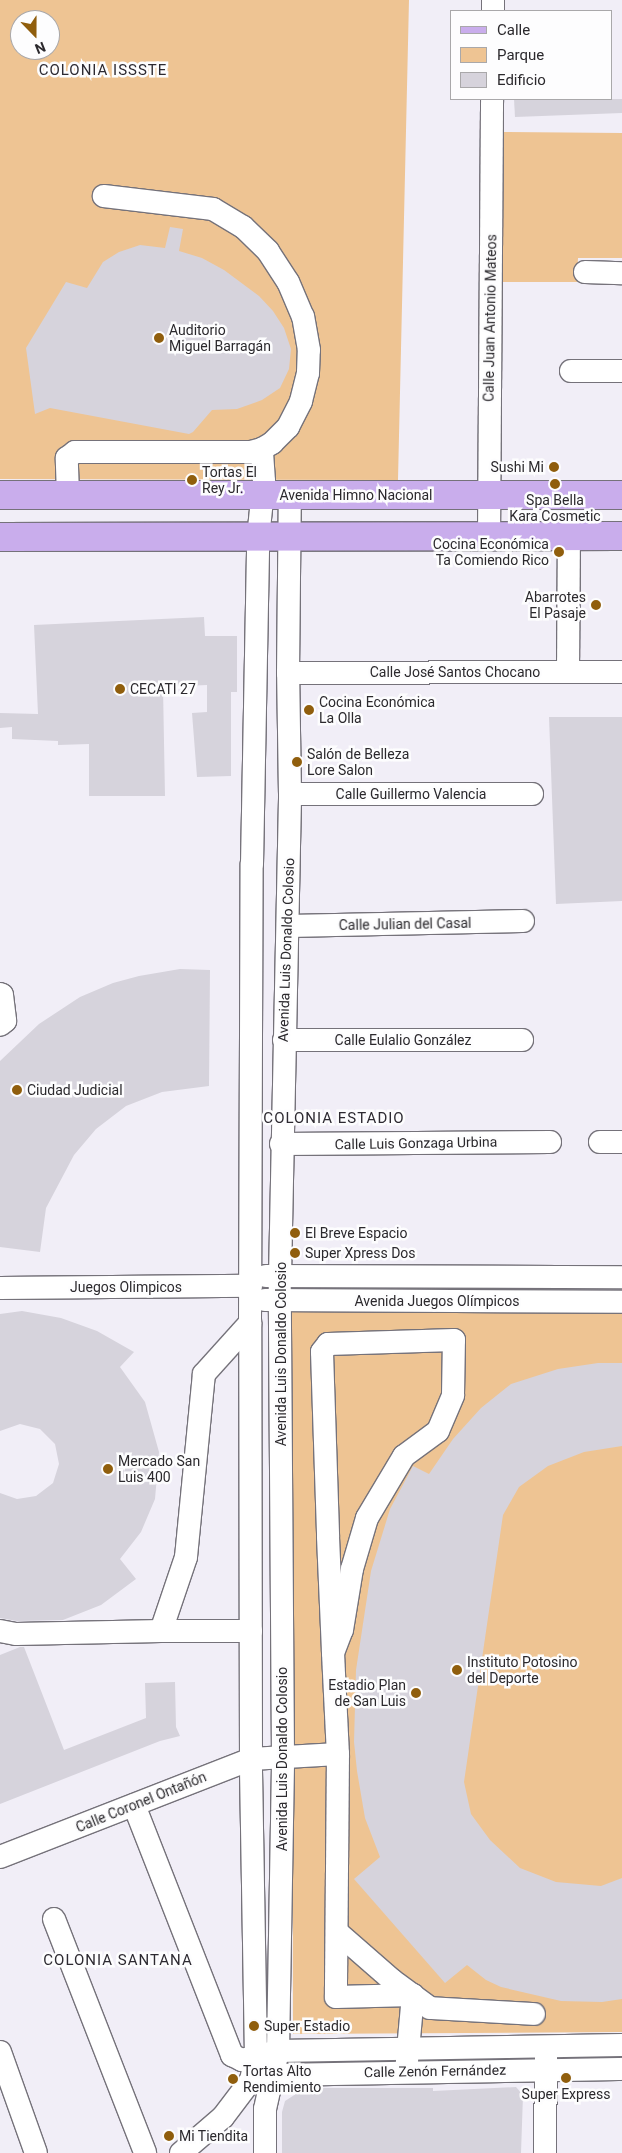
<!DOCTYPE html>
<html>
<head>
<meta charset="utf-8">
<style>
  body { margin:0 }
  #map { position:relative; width:622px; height:2153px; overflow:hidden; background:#f1eef7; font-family:Roboto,sans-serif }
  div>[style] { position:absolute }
  .green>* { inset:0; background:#eec493 }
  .building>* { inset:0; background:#d6d3dc }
  .roads { filter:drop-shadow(1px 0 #75727a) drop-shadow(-1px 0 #75727a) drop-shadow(0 1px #75727a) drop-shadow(0 -1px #75727a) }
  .minor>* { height:22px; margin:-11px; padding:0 11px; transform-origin:11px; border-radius:11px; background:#fff }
  .major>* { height:28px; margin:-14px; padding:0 14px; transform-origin:14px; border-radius:14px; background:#c9adec }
  .dots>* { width:14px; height:14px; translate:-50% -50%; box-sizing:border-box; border:2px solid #fdfdfe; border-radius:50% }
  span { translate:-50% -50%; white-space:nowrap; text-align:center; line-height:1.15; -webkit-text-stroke:5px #fdfdfe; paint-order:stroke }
  .street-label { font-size:14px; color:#2b292d }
  .poi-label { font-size:14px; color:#2b292d }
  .left { translate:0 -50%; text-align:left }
  .right { translate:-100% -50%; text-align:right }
  .neighbourhood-label { font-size:15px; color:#2d2a31; letter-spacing:1px }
  .legend { position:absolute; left:450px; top:10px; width:162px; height:90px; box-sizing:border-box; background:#fdfdfe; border:1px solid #a9a8aa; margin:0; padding:6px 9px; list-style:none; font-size:15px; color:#2b292d }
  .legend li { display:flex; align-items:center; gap:10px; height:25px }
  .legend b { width:25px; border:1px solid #a9a8aa }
  .north { position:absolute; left:10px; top:10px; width:50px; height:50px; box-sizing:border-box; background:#fdfdfe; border:1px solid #a9a8aa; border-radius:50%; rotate:158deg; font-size:14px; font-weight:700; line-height:20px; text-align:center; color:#2b292d }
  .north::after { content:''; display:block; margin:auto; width:18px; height:22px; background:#905e0d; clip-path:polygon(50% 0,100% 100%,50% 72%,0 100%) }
</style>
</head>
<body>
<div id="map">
  <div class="green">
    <div style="clip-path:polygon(evenodd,0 0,409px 0,398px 480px,0 479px,0 0,20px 20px,50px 20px,50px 50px,20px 50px,20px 20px)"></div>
    <div style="clip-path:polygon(502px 132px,622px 133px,622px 258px,578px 258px,577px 282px,501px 282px)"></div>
    <div style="clip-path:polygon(292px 1304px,622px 1309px,622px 2032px,293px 2034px)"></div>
  </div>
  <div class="building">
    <div style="clip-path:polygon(514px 99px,622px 99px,622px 113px,515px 117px)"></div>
    <div style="clip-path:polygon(170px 227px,183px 229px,179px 251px,202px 258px,224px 270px,259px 296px,273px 311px,284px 328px,291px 349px,289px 369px,280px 388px,262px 400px,237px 409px,212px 410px,193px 432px,189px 434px,50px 408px,35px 414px,26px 348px,66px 282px,87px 288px,103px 262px,119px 252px,140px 245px,165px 248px)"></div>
    <div style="clip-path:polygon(204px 617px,205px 636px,237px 636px,237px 692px,231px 692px,231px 776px,197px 777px,192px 713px,207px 712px,207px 685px,163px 687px,165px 796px,89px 796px,89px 744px,58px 745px,58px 741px,12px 739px,12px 727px,0 728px,0 713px,38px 714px,34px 625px)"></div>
    <div style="clip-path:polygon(549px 717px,622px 717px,622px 901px,556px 904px)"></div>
    <div style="clip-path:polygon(180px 969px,210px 970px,209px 1086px,162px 1092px,126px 1106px,96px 1129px,74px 1155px,46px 1208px,40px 1252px,0 1247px,0 1061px,39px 1024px,80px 997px,113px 983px,139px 976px)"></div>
    <div style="clip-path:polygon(22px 1311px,61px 1318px,97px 1331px,134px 1352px,120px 1367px,145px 1402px,159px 1452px,155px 1499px,141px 1532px,120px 1559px,136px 1579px,101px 1605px,63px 1620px,17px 1621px,0 1618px,0 1493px,17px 1499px,36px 1496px,53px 1483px,59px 1464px,55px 1444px,40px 1429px,20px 1424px,0 1431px,0 1314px)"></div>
    <div style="clip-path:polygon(598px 1363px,622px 1363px,622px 1446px,584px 1452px,548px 1466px,519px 1487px,503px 1515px,464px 1782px,471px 1814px,490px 1840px,520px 1868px,556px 1882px,601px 1886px,622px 1878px,622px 1999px,602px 2002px,561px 2001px,501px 1987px,486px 1980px,467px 1965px,445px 1983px,354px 1879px,380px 1857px,365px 1818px,357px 1771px,354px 1742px,356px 1670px,371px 1571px,390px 1509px,413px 1466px,429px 1474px,453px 1439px,481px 1408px,511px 1384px,558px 1369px)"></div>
    <div style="clip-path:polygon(20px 1647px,24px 1647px,64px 1750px,146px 1718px,145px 1683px,175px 1682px,176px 1727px,180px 1736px,160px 1741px,0 1804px,0 1655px)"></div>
    <div style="clip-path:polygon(516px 2087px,523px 2095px,521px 2153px,282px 2153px,282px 2112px,285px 2101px,299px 2092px,314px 2088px,433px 2088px,433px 2091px)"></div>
  </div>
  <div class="roads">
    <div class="minor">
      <div style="left:493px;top:11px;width:11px;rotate:-90deg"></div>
      <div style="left:585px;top:272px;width:37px;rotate:2deg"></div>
      <div style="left:571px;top:371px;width:51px"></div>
      <div style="left:68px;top:495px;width:37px;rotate:-92deg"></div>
      <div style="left:67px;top:458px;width:10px;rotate:-37deg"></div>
      <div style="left:75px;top:452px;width:176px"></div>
      <div style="left:251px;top:452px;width:11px;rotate:-15deg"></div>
      <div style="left:262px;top:449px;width:12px;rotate:-31deg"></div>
      <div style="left:272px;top:443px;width:23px;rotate:-45deg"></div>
      <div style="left:288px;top:427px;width:29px;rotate:-63deg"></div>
      <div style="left:301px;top:401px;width:29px;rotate:-76deg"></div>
      <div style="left:308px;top:373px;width:23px;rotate:-88deg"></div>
      <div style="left:309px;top:350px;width:34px;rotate:-100deg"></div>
      <div style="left:303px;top:317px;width:38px;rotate:-113deg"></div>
      <div style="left:288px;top:282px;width:37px;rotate:-123deg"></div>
      <div style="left:268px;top:251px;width:35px;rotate:-136deg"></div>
      <div style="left:243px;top:227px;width:35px;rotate:-149deg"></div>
      <div style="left:213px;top:209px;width:110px;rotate:-173.2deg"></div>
      <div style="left:489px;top:537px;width:438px;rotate:-89.6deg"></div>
      <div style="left:568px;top:672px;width:136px;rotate:-89.6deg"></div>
      <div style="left:288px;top:673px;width:334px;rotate:-0.2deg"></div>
      <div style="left:290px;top:794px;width:242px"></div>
      <div style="left:288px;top:926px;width:235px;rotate:-1.2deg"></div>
      <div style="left:0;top:994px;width:2px;rotate:27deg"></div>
      <div style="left:2px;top:995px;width:26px;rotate:83deg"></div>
      <div style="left:5px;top:1021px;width:6px;rotate:141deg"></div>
      <div style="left:284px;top:1040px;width:238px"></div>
      <div style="left:600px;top:1142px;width:22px"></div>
      <div style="left:281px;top:1144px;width:269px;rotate:-0.4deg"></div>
      <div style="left:266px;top:1276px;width:356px;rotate:0.2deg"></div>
      <div style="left:0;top:1288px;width:251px;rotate:-0.5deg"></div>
      <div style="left:265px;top:1300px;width:357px;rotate:0.3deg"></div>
      <div style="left:0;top:1631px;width:16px;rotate:11deg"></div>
      <div style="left:16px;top:1634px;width:145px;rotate:-1.2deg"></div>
      <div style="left:161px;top:1631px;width:78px;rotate:-71.3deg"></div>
      <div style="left:186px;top:1557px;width:184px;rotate:-84.4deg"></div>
      <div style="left:204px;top:1374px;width:69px;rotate:-48deg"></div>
      <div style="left:161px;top:1631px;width:90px"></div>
      <div style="left:333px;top:1653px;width:25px;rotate:-69deg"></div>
      <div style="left:342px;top:1630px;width:62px;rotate:-80.7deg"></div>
      <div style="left:352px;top:1569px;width:53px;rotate:-73.6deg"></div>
      <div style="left:367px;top:1518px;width:72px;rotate:-59.2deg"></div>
      <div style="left:404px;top:1456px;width:42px;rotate:-36.3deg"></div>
      <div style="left:438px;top:1431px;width:39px;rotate:-67deg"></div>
      <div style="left:453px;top:1395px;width:55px;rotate:-89deg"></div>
      <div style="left:454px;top:1340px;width:126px;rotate:178.2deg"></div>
      <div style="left:328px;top:1344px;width:10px;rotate:127deg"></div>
      <div style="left:322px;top:1352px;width:185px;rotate:88.1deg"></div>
      <div style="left:328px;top:1537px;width:116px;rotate:87.5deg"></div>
      <div style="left:333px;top:1653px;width:101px;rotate:87.2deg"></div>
      <div style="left:134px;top:1805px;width:269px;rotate:68.6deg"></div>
      <div style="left:232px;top:2055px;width:11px;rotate:27deg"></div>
      <div style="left:242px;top:2060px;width:37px;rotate:-14deg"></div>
      <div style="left:278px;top:2051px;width:344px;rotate:-1deg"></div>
      <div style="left:0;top:1857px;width:269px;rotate:-21.3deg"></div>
      <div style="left:251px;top:1759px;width:87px;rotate:-3.3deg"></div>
      <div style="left:338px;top:1754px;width:243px;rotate:90.5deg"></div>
      <div style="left:336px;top:1997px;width:77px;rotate:-1.5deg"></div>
      <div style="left:413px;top:1995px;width:77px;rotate:95.2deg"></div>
      <div style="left:54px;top:1919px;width:251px;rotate:68.7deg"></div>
      <div style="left:337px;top:1932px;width:73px;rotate:41.1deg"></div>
      <div style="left:392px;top:1980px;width:47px;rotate:36.4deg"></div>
      <div style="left:430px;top:2008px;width:104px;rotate:3.3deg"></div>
      <div style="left:0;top:2052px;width:107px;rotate:70.4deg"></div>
      <div style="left:263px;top:2065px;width:14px;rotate:45deg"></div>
      <div style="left:273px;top:2075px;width:349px;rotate:-1deg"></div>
      <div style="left:181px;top:2153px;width:55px;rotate:-40.6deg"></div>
      <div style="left:223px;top:2117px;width:46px;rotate:-52.9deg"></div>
      <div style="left:251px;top:2080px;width:24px;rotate:-78deg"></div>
      <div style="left:256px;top:2057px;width:298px;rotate:-91deg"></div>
      <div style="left:251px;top:1759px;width:436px;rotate:-90.1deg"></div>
      <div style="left:250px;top:1323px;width:459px;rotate:-89.8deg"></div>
      <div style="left:252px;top:864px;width:326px;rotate:-88.9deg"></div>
      <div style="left:258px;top:538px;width:57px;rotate:-84deg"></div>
      <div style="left:264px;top:481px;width:32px;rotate:-94deg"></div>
      <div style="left:265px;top:2153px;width:44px;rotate:-90deg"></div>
      <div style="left:265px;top:2109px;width:59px;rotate:-77.4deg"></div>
      <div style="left:278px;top:2051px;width:295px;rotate:-89deg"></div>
      <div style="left:283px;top:1756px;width:480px;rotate:-90.4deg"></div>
      <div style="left:280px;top:1276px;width:482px;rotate:-88.8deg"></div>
      <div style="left:290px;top:794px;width:121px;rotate:-90.9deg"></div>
      <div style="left:288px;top:673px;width:178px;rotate:-89.4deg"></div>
      <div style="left:545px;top:2153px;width:99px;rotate:-89.4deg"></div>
    </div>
    <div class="major">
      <div style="left:0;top:495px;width:622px"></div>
      <div style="left:0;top:537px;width:622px;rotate:-0.09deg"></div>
    </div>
  </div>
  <div class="dots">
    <div style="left:159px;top:338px;background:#905e0d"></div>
    <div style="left:554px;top:467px;background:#905e0d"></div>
    <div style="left:192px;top:480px;background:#905e0d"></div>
    <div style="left:555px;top:484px;background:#905e0d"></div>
    <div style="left:559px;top:552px;background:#905e0d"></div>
    <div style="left:596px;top:605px;background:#905e0d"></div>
    <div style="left:120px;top:689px;background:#905e0d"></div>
    <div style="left:309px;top:710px;background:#905e0d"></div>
    <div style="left:297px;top:762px;background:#905e0d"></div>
    <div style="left:17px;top:1090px;background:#905e0d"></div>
    <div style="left:295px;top:1233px;background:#905e0d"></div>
    <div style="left:295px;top:1253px;background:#905e0d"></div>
    <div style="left:108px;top:1469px;background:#905e0d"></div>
    <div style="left:457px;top:1670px;background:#905e0d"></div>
    <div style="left:416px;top:1693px;background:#905e0d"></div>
    <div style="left:254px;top:2026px;background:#905e0d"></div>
    <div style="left:566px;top:2078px;background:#905e0d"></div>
    <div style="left:233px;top:2079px;background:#905e0d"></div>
    <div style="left:169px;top:2136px;background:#905e0d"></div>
  </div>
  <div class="street-label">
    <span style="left:490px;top:318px;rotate:-89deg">Calle Juan Antonio Mateos</span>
    <span style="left:356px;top:495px">Avenida Himno Nacional</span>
    <span style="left:455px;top:672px">Calle José Santos Chocano</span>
    <span style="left:411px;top:794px">Calle Guillermo Valencia</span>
    <span style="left:405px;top:924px;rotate:-1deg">Calle Julian del Casal</span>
    <span style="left:286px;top:950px;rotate:-88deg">Avenida Luis Donaldo Colosio</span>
    <span style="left:403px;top:1040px">Calle Eulalio González</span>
    <span style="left:416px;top:1143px;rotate:-1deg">Calle Luis Gonzaga Urbina</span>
    <span style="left:126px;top:1287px">Juegos Olimpicos</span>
    <span style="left:437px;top:1301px">Avenida Juegos Olímpicos</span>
    <span style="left:281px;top:1354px;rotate:-90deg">Avenida Luis Donaldo Colosio</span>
    <span style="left:282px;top:1759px;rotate:-90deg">Avenida Luis Donaldo Colosio</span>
    <span style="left:141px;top:1802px;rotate:-22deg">Calle Coronel Ontañón</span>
    <span style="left:435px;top:2071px;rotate:-1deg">Calle Zenón Fernández</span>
  </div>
  <div class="poi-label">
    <span class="left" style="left:169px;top:338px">Auditorio<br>Miguel Barragán</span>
    <span class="right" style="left:544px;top:467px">Sushi Mi</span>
    <span class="left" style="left:202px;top:480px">Tortas El<br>Rey Jr.</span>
    <span style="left:555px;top:508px">Spa Bella<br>Kara Cosmetic</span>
    <span class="right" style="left:549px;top:552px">Cocina Económica<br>Ta Comiendo Rico</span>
    <span class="right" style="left:586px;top:605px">Abarrotes<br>El Pasaje</span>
    <span class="left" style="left:130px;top:689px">CECATI 27</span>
    <span class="left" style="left:319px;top:710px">Cocina Económica<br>La Olla</span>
    <span class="left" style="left:307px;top:762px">Salón de Belleza<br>Lore Salon</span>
    <span class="left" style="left:27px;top:1090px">Ciudad Judicial</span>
    <span class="left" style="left:305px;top:1233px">El Breve Espacio</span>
    <span class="left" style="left:305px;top:1253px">Super Xpress Dos</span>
    <span class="left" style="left:118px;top:1469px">Mercado San<br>Luis 400</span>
    <span class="left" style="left:467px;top:1670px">Instituto Potosino<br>del Deporte</span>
    <span class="right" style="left:406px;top:1693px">Estadio Plan<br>de San Luis</span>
    <span class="left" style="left:264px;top:2026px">Super Estadio</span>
    <span class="left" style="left:243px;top:2079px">Tortas Alto<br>Rendimiento</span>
    <span style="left:566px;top:2094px">Super Express</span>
    <span class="left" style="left:179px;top:2136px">Mi Tiendita</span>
  </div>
  <div class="neighbourhood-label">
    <span style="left:103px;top:71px">COLONIA ISSSTE</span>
    <span style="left:334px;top:1119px">COLONIA ESTADIO</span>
    <span style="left:118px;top:1961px">COLONIA SANTANA</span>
  </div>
  <ul class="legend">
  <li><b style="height:6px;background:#c9adec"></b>Calle</li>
  <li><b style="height:14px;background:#eec493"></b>Parque</li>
  <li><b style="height:14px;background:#d6d3dc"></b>Edificio</li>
  </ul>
  <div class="north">N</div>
</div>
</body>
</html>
